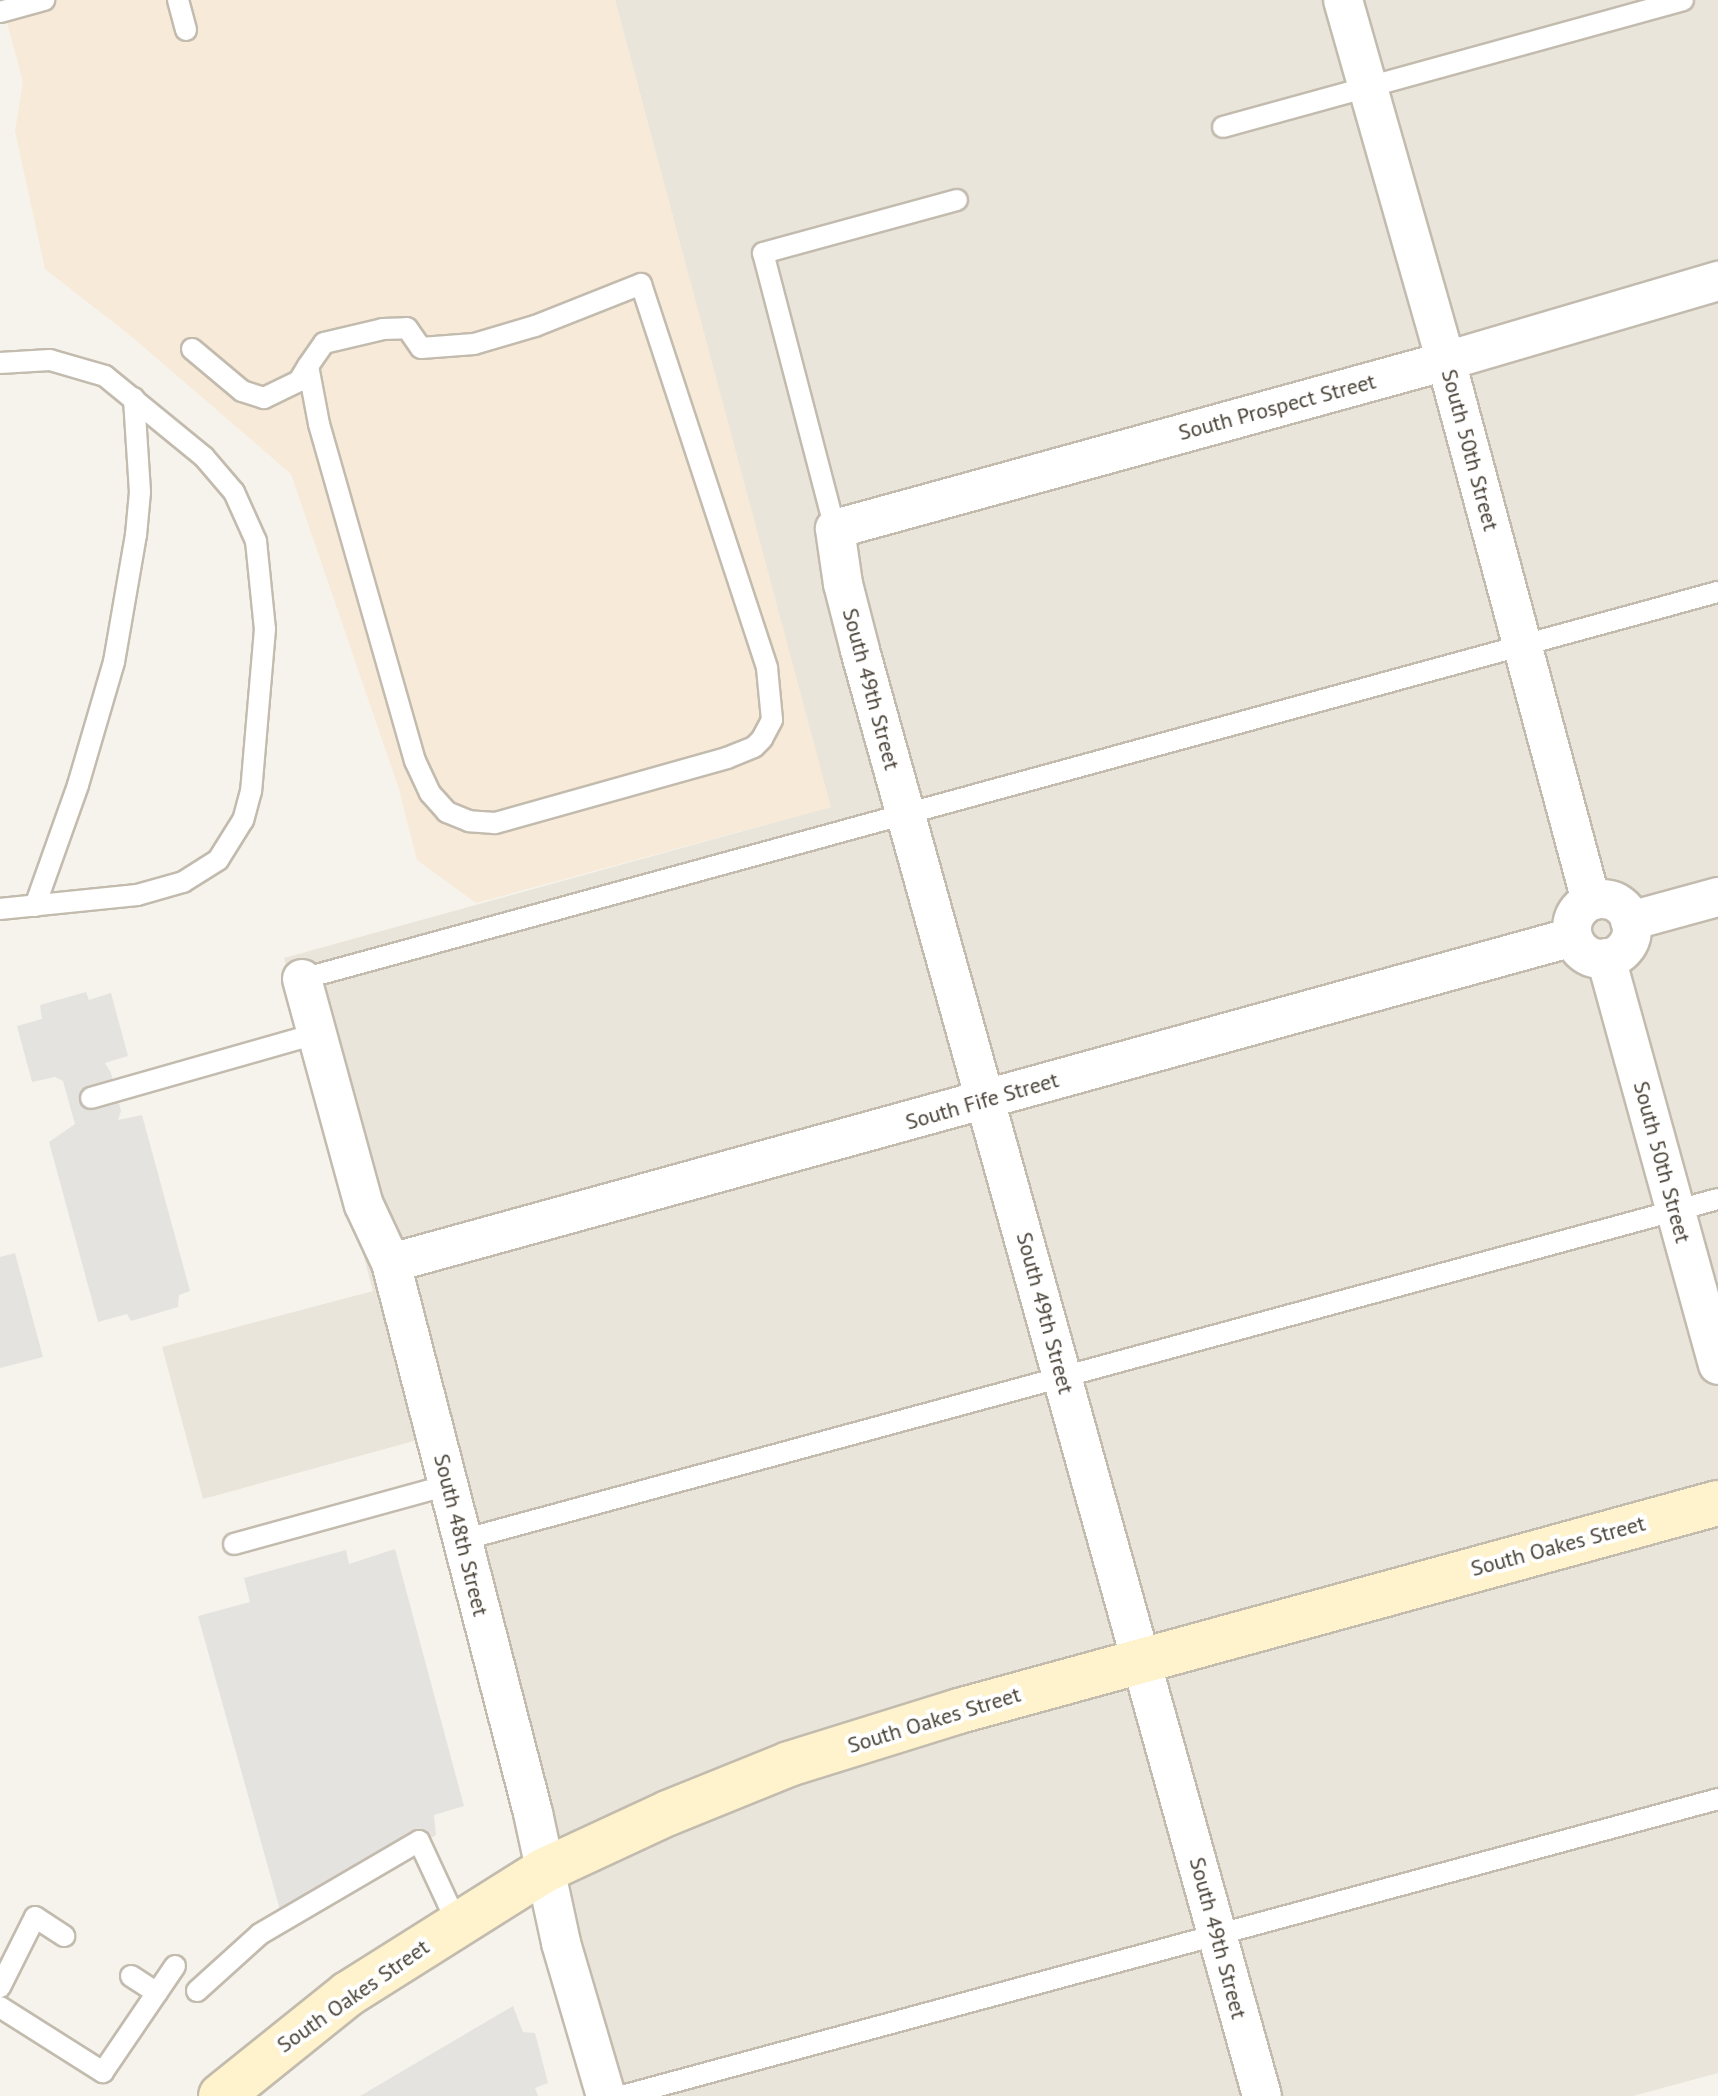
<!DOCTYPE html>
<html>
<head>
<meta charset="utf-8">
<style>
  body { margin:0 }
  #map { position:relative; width:1718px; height:2096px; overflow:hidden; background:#f6f3ec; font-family:"PT Sans",sans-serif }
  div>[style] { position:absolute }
  .residential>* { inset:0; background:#eae5da }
  .commercial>* { inset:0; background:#f7ead8 }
  .parking>* { inset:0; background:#e5e3e0 }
  .roads { filter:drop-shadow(2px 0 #c2bbae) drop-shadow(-2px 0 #c2bbae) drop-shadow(0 2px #c2bbae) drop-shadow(0 -2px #c2bbae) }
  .lane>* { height:20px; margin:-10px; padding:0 10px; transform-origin:10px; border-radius:10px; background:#fff }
  .street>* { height:38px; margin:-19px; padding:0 19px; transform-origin:19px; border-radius:19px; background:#fff }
  .street>.ring { margin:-19px; padding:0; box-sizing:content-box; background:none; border:38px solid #fff; border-radius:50% }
  .secondary>* { height:44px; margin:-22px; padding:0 22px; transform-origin:22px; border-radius:22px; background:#fff3cd }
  span { translate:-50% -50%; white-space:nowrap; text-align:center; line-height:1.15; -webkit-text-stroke:8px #fff; paint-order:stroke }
  .street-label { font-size:22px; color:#4b4439 }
</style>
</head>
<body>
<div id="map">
  <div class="residential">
    <div style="clip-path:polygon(615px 0,1718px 0,1718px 2073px,1633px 2096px,623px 2096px,450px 1431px,203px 1499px,162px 1347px,373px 1291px,284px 958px,830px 807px)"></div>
  </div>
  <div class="commercial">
    <div style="clip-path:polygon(1px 0,615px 0,831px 807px,476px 903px,417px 860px,399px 789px,291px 474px,131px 336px,45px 269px,15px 131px,23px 82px)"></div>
  </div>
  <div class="parking">
    <div style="clip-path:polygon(86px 992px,89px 1000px,111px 993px,128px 1056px,105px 1063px,111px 1073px,121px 1111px,118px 1120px,142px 1115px,190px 1291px,179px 1295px,178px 1307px,131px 1321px,127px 1314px,98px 1322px,49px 1142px,75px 1124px,63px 1081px,55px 1077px,32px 1082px,17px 1026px,42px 1019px,40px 1005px)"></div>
    <div style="clip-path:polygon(15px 1253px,43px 1357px,0 1368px,0 1257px)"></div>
    <div style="clip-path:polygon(395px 1549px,464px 1806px,434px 1815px,436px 1835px,285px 1928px,198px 1616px,250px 1602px,244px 1578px,346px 1550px,349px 1564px)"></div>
    <div style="clip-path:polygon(513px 2006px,523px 2032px,535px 2033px,548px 2083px,535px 2088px,538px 2096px,360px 2096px)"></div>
  </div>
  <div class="roads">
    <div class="lane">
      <div style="left:178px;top:0;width:31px;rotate:75deg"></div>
      <div style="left:0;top:12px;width:46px;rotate:-15.3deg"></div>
      <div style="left:1223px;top:127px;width:477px;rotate:-15.4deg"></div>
      <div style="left:192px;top:349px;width:65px;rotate:40deg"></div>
      <div style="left:242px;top:391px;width:23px;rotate:18deg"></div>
      <div style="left:264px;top:398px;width:39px;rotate:-26deg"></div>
      <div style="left:299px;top:381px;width:17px;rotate:-59deg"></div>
      <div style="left:308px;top:366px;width:28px;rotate:-55deg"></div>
      <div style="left:324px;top:343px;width:61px;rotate:-13.3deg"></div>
      <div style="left:383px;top:329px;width:24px;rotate:-2deg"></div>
      <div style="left:407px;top:328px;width:24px;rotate:55deg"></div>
      <div style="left:421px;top:348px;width:53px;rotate:-4.3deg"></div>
      <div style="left:474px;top:344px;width:64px;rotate:-16.4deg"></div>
      <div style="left:535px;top:326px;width:114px;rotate:-21.6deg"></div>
      <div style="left:641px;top:284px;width:404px;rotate:71.8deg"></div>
      <div style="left:767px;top:668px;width:52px;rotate:84.5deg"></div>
      <div style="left:772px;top:720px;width:21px;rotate:118deg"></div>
      <div style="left:762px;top:739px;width:11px;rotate:135deg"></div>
      <div style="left:754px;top:747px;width:29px;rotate:158deg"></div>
      <div style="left:727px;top:758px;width:241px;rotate:164.3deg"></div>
      <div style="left:495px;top:823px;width:26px;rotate:-176deg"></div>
      <div style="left:469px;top:821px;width:24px;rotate:-158deg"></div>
      <div style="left:447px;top:812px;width:25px;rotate:-132deg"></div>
      <div style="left:430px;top:793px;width:35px;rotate:-115deg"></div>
      <div style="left:415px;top:761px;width:350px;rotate:-105.9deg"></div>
      <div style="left:319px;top:424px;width:59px;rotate:-100.7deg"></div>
      <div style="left:0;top:363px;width:50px;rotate:-3.4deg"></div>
      <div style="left:50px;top:360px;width:57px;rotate:16.2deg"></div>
      <div style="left:105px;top:376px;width:128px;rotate:39.3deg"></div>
      <div style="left:204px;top:457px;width:46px;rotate:49.4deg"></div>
      <div style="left:234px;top:492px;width:54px;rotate:65.8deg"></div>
      <div style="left:256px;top:541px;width:88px;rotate:84.2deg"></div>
      <div style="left:265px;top:629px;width:163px;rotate:94.9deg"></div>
      <div style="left:251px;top:791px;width:30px;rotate:105deg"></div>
      <div style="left:243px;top:820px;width:47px;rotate:122deg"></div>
      <div style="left:218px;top:860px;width:41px;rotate:147.8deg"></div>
      <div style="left:183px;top:882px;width:48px;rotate:164.2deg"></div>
      <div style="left:137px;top:895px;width:138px;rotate:174.2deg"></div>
      <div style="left:835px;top:529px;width:285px;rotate:-104.6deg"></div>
      <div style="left:763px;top:253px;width:201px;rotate:-15.3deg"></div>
      <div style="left:35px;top:906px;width:128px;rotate:-70.4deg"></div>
      <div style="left:78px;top:785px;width:128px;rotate:-73.7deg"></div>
      <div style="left:114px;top:662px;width:129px;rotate:-80.2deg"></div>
      <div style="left:136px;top:535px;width:43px;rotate:-84.7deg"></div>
      <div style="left:140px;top:492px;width:94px;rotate:-93.7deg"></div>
      <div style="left:302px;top:979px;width:1468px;rotate:-15.29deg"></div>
      <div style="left:91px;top:1098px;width:233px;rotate:-15.9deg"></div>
      <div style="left:462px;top:1540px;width:1301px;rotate:-15.19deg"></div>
      <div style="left:234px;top:1544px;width:222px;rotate:-15.4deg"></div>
      <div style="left:131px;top:1976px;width:31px;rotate:33deg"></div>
      <div style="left:0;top:1987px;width:78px;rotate:-63.4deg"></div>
      <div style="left:35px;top:1917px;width:35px;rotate:33deg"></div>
      <div style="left:197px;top:1991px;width:85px;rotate:-42.1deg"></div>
      <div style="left:260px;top:1934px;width:184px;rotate:-30.3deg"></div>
      <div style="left:419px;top:1841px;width:90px;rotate:65.1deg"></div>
      <div style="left:0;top:2007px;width:122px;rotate:32.3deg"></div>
      <div style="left:103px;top:2072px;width:128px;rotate:-55.8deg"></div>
      <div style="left:622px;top:2096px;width:1136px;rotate:-15.16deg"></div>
    </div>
    <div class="street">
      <div style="left:1343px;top:0;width:375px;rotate:74.1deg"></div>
      <div style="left:1446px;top:361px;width:559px;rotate:74.97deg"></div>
      <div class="ring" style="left:1572px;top:899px;width:22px;height:22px"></div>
      <div style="left:1630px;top:921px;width:91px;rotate:-15.3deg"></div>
      <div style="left:1606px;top:958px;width:422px;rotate:74.6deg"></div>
      <div style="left:302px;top:979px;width:234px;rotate:74.7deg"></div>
      <div style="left:364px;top:1205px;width:64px;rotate:65deg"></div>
      <div style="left:391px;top:1263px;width:568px;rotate:75.52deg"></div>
      <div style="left:533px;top:1813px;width:133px;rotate:77.8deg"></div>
      <div style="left:561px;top:1943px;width:159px;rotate:73.6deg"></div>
      <div style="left:391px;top:1263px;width:1226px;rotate:-15.42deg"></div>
      <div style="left:1262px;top:2096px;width:1501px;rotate:-105.54deg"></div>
      <div style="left:860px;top:650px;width:68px;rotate:-104.4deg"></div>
      <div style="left:843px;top:584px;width:56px;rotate:-98.3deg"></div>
      <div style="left:835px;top:529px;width:634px;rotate:-15.37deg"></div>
      <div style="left:1446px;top:361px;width:284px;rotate:-16.4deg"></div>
    </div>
    <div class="secondary">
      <div style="left:221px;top:2096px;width:163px;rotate:-38.8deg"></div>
      <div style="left:348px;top:1994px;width:231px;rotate:-32.2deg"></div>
      <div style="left:543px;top:1871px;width:138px;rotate:-24.9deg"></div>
      <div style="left:668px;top:1813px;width:131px;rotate:-22deg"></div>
      <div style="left:789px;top:1764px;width:178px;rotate:-17.3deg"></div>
      <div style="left:959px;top:1711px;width:787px;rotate:-15.33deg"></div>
    </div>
  </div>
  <div class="street-label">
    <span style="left:1277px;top:407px;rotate:-15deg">South Prospect Street</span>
    <span style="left:1470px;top:450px;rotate:75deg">South 50th Street</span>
    <span style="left:871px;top:689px;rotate:75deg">South 49th Street</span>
    <span style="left:982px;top:1101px;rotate:-16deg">South Fife Street</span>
    <span style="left:1662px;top:1162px;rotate:75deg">South 50th Street</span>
    <span style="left:1045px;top:1313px;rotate:75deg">South 49th Street</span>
    <span style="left:461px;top:1535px;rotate:76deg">South 48th Street</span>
    <span style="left:1558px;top:1546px;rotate:-15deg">South Oakes Street</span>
    <span style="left:934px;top:1720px;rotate:-17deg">South Oakes Street</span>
    <span style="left:1218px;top:1938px;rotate:75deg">South 49th Street</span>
    <span style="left:353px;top:1996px;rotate:-35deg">South Oakes Street</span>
  </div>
</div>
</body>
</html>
